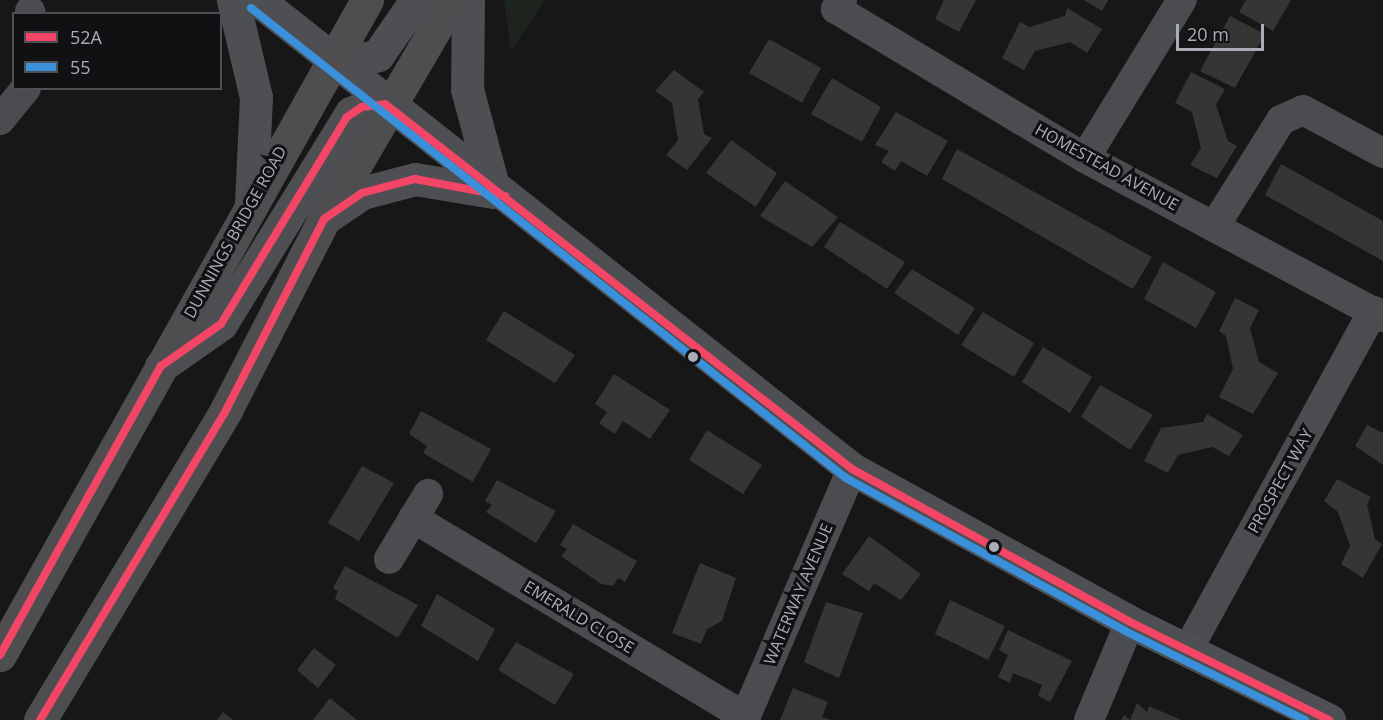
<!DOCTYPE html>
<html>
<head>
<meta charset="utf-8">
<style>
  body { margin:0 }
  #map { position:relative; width:1383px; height:720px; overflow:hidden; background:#171717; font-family:"Open Sans",sans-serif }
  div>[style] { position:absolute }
  .green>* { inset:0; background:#1d241e }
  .building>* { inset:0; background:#353536 }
  .minor>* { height:30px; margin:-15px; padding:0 15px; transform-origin:15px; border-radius:15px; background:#4b4c50 }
  .major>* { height:33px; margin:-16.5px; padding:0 16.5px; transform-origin:16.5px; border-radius:16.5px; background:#4d4f52 }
  .highway>* { height:33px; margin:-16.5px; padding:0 16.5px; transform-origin:16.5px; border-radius:16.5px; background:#4e4e51 }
  .bus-1>* { height:8px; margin:-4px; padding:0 4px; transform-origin:4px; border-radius:4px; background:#f34667 }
  .bus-2>* { height:8px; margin:-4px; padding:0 4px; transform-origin:4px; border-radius:4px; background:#3a90db }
  .dots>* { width:16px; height:16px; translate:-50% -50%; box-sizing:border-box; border:3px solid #111113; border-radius:50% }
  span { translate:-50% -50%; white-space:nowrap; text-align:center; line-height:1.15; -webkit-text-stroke:6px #111113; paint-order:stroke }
  .street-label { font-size:16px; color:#a8adb8 }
  .legend { position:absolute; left:12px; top:12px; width:210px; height:78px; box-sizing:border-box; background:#111113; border:2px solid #4d4f55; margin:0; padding:8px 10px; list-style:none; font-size:18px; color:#a8adb8 }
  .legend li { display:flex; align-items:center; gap:12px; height:30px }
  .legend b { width:30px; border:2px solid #4d4f55 }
  .scale { position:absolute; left:1176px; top:24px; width:88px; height:27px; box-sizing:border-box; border:3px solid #a8adb8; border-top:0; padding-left:8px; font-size:18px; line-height:21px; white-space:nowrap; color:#a8adb8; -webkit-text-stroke:4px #111113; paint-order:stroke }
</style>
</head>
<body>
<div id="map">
  <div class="green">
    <div style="clip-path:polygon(504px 0,545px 0,511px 52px)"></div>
  </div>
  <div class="building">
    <div style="clip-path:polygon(944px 0,976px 0,959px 32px,935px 19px)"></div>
    <div style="clip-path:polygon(1084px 0,1108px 0,1102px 11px)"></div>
    <div style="clip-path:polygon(1246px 0,1291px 0,1273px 31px,1239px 12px)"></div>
    <div style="clip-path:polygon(1067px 8px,1102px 29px,1087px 53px,1070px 42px,1035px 51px,1024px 70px,1002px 58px,1020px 22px,1030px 27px,1065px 16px)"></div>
    <div style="clip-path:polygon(1230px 16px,1265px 34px,1235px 88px,1200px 71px)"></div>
    <div style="clip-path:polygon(769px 39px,821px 68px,802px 103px,749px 73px)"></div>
    <div style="clip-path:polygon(674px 70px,704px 92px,698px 99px,704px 134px,712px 138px,687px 170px,666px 155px,678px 140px,672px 103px,655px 91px)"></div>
    <div style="clip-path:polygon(1191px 72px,1225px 89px,1216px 105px,1228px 141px,1237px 146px,1217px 178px,1190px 165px,1201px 148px,1192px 112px,1175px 103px)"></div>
    <div style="clip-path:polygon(832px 78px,881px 107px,862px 142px,811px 114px)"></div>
    <div style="clip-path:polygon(896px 112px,948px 141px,927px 176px,901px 161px,895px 171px,881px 162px,889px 151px,875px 145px)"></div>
    <div style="clip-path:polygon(731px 140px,777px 173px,756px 207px,706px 173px)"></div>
    <div style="clip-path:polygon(957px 149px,1152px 257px,1133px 289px,942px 179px)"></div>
    <div style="clip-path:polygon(1281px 164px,1383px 221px,1383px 261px,1265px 195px)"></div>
    <div style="clip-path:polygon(785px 181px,838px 217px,812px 247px,760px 216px)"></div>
    <div style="clip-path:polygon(840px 222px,905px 262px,887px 289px,824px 247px)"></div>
    <div style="clip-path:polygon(1163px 262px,1216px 292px,1196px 328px,1144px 299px)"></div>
    <div style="clip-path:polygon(912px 269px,975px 308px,958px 335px,894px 293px)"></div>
    <div style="clip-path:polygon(1235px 298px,1259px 310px,1250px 328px,1259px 362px,1278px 373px,1253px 414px,1219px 397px,1233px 369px,1226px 336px,1219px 331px)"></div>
    <div style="clip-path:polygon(504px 311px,575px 355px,555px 383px,486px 340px)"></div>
    <div style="clip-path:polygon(983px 312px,1034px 343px,1014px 377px,961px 345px)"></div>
    <div style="clip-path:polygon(1043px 347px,1092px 377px,1070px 413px,1022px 382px)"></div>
    <div style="clip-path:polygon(614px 374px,670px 410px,650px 439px,623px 421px,615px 434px,599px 423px,607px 412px,595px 404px)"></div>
    <div style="clip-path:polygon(1100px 385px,1153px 415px,1130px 450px,1081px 417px)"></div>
    <div style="clip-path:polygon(421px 411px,491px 449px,473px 482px,423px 453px,427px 446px,409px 434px)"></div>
    <div style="clip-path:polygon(1207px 414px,1243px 435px,1229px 456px,1212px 447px,1178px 455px,1168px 473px,1144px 461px,1161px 428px,1203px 422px)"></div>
    <div style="clip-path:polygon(1367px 425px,1383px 433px,1383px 465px,1355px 446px)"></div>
    <div style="clip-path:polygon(707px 430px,762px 465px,743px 494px,689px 460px)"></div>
    <div style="clip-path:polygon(362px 466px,394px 483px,359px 541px,328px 523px)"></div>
    <div style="clip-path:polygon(1337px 479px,1371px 497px,1367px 504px,1375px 539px,1382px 544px,1363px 578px,1341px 564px,1350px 546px,1338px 512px,1324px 501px)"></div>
    <div style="clip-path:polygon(497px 480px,556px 511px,536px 543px,486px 512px,492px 505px,485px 501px)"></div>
    <div style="clip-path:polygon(573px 524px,637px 561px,625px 582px,618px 578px,613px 586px,601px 584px,561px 556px,567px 549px,560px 545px)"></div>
    <div style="clip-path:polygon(869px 536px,921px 574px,901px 600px,874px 583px,869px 591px,842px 574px)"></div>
    <div style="clip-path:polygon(700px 563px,736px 578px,722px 621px,707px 629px,701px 644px,672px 633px)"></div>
    <div style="clip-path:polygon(345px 566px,418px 605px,398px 638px,335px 599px,338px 591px,333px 588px)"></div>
    <div style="clip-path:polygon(437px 594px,495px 629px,478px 661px,421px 626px)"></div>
    <div style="clip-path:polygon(950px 600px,1005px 626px,988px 660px,935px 634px)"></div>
    <div style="clip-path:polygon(826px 602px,863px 613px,839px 678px,804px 662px)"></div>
    <div style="clip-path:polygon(1008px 630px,1072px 661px,1050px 702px,1038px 696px,1042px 685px,1013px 673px,1010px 683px,998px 677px,1008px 655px,999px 650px)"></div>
    <div style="clip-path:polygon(516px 642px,574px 674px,555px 705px,498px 670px)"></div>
    <div style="clip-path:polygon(314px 648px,336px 665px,318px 688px,297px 670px)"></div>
    <div style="clip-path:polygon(793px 688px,828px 702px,822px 717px,831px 720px,780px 720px)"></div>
    <div style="clip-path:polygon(330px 698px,357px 720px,313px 720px)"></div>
    <div style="clip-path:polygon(1137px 703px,1147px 712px,1149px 706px,1181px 720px,1121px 720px,1124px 715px,1130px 720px)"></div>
    <div style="clip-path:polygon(223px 712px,233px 720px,217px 720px)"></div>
  </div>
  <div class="minor">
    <div style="left:842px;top:0;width:11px;rotate:124deg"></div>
    <div style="left:836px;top:9px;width:290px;rotate:30.9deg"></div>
    <div style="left:1085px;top:158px;width:338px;rotate:28.1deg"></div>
    <div style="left:30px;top:11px;width:3px;rotate:72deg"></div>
    <div style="left:0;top:120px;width:41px;rotate:-50.9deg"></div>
    <div style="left:1085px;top:158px;width:185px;rotate:-58.5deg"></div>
    <div style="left:1214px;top:227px;width:126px;rotate:-57.9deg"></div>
    <div style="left:1281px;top:120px;width:24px;rotate:-24deg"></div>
    <div style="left:1303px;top:110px;width:91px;rotate:28.3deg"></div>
    <div style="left:413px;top:518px;width:388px;rotate:30.9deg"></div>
    <div style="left:389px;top:559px;width:76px;rotate:-59deg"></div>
    <div style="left:1187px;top:651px;width:388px;rotate:-61.3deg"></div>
    <div style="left:744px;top:720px;width:273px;rotate:-66.7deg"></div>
    <div style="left:1089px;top:720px;width:106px;rotate:-67.3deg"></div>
  </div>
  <div class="major">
    <div style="left:233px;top:0;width:100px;rotate:76.7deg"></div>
    <div style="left:256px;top:97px;width:108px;rotate:92.7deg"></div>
    <div style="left:258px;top:0;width:757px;rotate:38.29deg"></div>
    <div style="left:852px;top:469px;width:317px;rotate:28.8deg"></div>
    <div style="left:1130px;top:622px;width:222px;rotate:26.2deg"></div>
    <div style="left:468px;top:0;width:89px;rotate:90.6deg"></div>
    <div style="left:467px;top:89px;width:100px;rotate:75deg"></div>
    <div style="left:333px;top:58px;width:23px;rotate:7deg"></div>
    <div style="left:356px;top:61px;width:23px;rotate:-15deg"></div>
    <div style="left:378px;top:55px;width:67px;rotate:-55.4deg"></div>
    <div style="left:324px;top:219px;width:46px;rotate:-34.4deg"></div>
    <div style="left:362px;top:193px;width:55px;rotate:-14.8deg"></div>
    <div style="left:415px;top:179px;width:79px;rotate:9.5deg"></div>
    <div style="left:161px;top:366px;width:73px;rotate:-35deg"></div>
    <div style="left:221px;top:324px;width:248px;rotate:-58.4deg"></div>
    <div style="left:351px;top:113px;width:20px;rotate:-24deg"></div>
    <div style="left:369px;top:105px;width:23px"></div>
  </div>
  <div class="highway">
    <div style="left:0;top:655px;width:751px;rotate:-60.74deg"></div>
    <div style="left:40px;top:720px;width:362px;rotate:-59deg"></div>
    <div style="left:226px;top:410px;width:215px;rotate:-62.8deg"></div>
    <div style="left:324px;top:219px;width:254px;rotate:-59.7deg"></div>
  </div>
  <div class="bus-1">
    <div style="left:0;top:655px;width:331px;rotate:-60.9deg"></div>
    <div style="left:161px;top:366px;width:73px;rotate:-35deg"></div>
    <div style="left:221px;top:324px;width:242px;rotate:-58.7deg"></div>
    <div style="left:347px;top:117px;width:18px;rotate:-34deg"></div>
    <div style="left:362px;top:107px;width:23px;rotate:-7deg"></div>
    <div style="left:385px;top:104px;width:593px;rotate:38.01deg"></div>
    <div style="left:852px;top:469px;width:317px;rotate:28.8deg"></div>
    <div style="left:1130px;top:622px;width:222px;rotate:26.2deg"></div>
    <div style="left:40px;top:720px;width:362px;rotate:-59deg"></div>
    <div style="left:226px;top:410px;width:215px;rotate:-62.8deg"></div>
    <div style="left:324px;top:219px;width:46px;rotate:-34.4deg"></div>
    <div style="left:362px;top:193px;width:55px;rotate:-14.8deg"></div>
    <div style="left:415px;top:179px;width:92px;rotate:10.7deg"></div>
  </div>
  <div class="bus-2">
    <div style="left:251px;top:8px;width:758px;rotate:38.31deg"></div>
    <div style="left:846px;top:478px;width:318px;rotate:28.7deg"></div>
    <div style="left:1125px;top:631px;width:201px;rotate:26.3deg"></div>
  </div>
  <div class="dots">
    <div style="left:693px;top:357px;background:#a8adb8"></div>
    <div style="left:994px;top:547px;background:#a8adb8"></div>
  </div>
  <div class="street-label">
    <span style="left:1107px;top:167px;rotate:29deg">HOMESTEAD AVENUE</span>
    <span style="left:235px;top:232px;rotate:-61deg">DUNNINGS BRIDGE ROAD</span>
    <span style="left:1280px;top:481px;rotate:-61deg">PROSPECT WAY</span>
    <span style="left:798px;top:594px;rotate:-67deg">WATERWAY AVENUE</span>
    <span style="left:579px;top:617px;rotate:31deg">EMERALD CLOSE</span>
  </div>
  <ul class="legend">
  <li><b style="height:8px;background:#f34667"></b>52A</li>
  <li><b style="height:8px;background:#3a90db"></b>55</li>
  </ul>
  <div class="scale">20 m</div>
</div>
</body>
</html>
